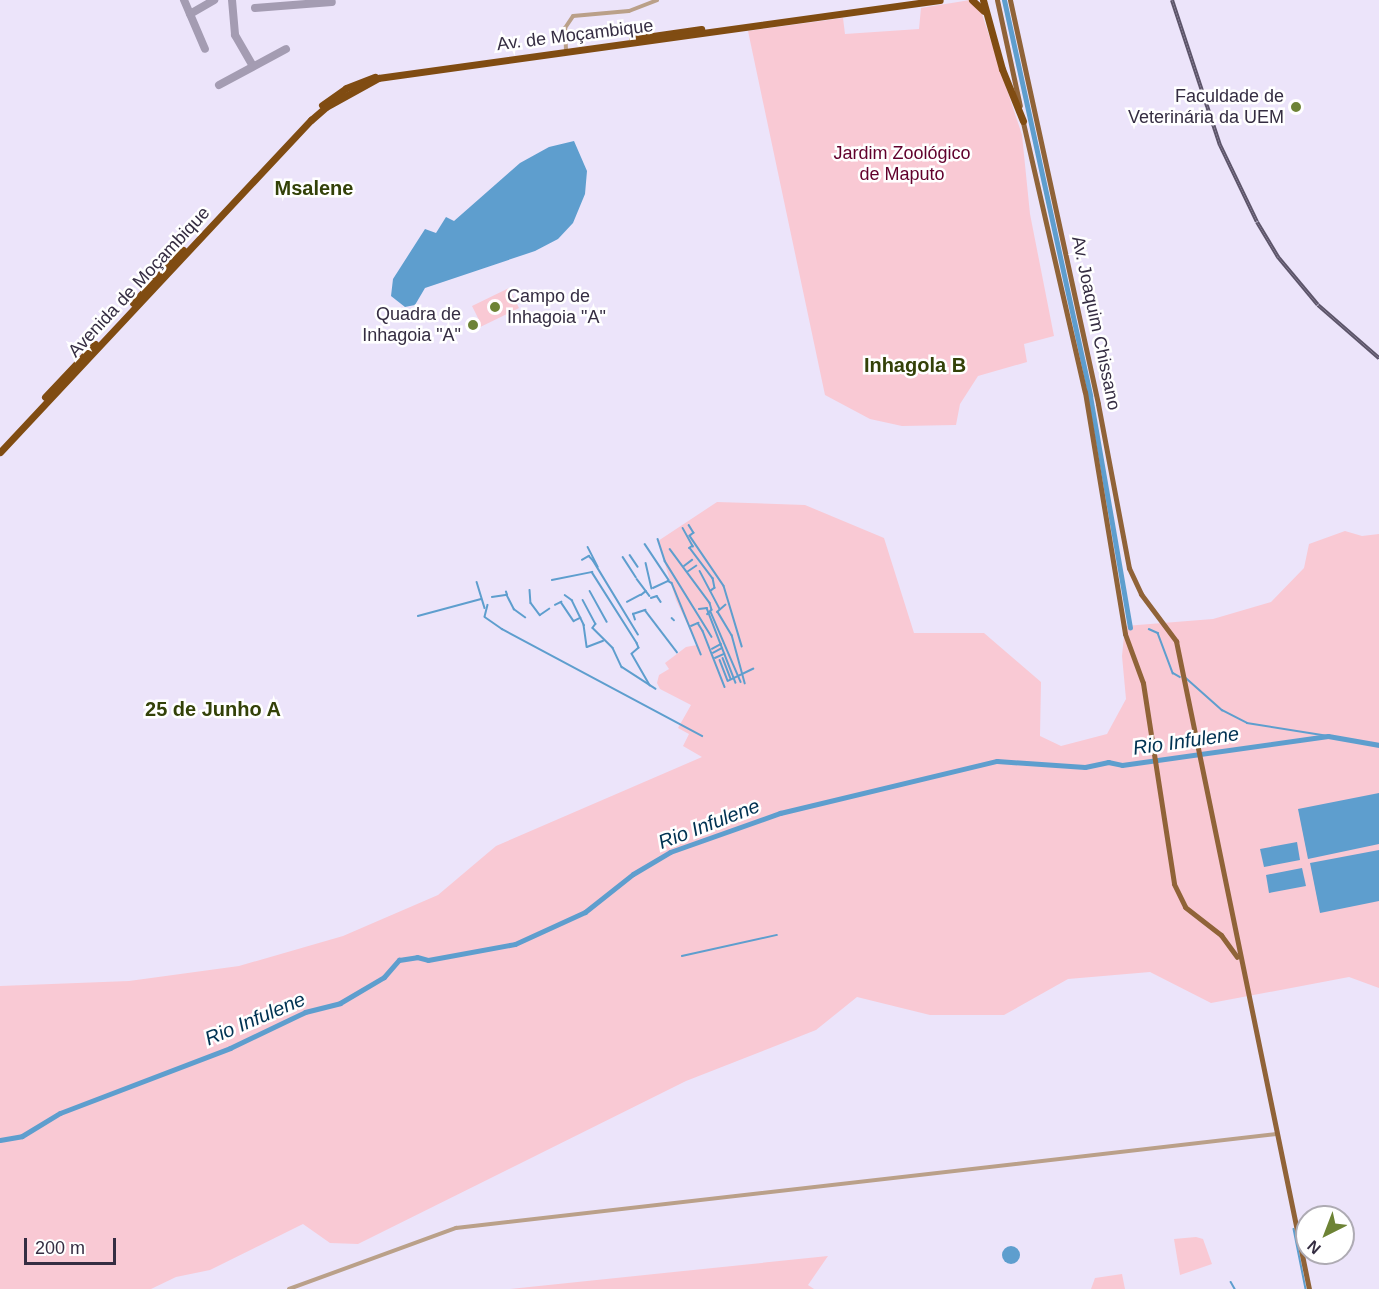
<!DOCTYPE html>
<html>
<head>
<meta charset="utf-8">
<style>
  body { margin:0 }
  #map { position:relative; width:1379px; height:1289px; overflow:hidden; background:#ece4fa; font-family:Arial,sans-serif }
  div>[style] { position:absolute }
  .green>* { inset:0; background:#f9c9d4 }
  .water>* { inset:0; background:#5e9ece }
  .round { border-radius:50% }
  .stream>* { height:1.5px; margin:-0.75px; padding:0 0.75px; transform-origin:0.75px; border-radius:0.75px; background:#5e9ece }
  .river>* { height:5px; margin:-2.5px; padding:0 2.5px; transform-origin:2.5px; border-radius:2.5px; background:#5e9ece }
  .taxiway>* { height:8px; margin:-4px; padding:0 4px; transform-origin:4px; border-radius:4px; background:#a49cb2 }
  .minor>* { height:4px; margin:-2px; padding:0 2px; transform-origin:2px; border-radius:2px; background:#baa089 }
  .major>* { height:5px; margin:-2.5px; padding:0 2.5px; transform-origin:2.5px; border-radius:2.5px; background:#906338 }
  .highway>* { height:7px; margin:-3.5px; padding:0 3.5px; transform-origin:3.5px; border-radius:3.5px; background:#804c12 }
  .rail>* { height:4px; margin-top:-2px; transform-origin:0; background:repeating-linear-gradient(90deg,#fff 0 4.5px,#5d556a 0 9px); box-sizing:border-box; border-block:2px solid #5d556a }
  .dots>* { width:16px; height:16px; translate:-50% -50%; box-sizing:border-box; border:3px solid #fff; border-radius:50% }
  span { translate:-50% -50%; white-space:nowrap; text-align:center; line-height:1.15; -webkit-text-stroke:5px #fff; paint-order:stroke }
  .street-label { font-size:18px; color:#352d42 }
  .poi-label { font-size:18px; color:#352d42 }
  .right { translate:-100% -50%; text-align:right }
  .left { translate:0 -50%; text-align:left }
  .park-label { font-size:18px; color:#61002c }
  .neighbourhood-label { font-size:20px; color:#334108; font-weight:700 }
  .water-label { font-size:20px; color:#003252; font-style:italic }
  .north { position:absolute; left:1295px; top:1205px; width:60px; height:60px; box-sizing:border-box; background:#fff; border:2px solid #aeabb3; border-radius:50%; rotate:222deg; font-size:16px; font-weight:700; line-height:24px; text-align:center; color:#352d42 }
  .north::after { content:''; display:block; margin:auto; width:21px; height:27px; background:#6d8335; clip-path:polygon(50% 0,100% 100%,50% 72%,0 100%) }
  .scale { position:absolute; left:24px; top:1238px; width:92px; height:27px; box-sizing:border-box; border:3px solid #352d42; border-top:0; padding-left:8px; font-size:18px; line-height:21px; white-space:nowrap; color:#352d42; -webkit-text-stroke:4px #fff; paint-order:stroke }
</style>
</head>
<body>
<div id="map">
  <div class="green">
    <div style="clip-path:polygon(970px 0,979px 5px,1022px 135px,1030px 214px,1054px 336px,1024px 344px,1027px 362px,978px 376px,960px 404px,956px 425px,902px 426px,870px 419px,825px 395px,748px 31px,843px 18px,845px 34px,919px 29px,921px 8px)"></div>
    <div style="clip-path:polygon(509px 288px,519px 308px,470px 332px,465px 326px,476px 318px,480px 322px,472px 306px)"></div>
    <div style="clip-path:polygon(717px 502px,805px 505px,884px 538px,914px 633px,984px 633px,1041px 682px,1040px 736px,1061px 746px,1107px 734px,1126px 699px,1122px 656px,1125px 626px,1213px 619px,1271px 602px,1304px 568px,1309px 544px,1345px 531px,1362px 536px,1379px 534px,1379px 988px,1349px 977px,1211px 1003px,1150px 972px,1068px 979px,1004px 1015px,930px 1015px,857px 997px,816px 1030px,686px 1081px,358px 1244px,330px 1243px,303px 1224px,210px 1270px,176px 1277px,151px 1289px,0 1289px,0 986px,129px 981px,239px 966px,343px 936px,438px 895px,496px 846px,702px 757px,683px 746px,689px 734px,678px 728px,691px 705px,660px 689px,657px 683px,659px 675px,669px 669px,665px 663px,686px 647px,697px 645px,676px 600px,658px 541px)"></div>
    <div style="clip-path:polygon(1196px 1237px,1203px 1239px,1212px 1264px,1180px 1275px,1174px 1239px)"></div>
    <div style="clip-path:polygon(828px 1256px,808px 1285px,814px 1289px,510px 1289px)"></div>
    <div style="clip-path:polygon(1122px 1274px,1125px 1289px,1091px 1289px,1095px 1278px)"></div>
  </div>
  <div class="water">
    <div style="clip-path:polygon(574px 141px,587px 171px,585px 194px,573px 223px,558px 239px,535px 251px,425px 288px,415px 305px,405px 307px,391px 296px,393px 279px,425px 229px,436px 233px,446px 217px,454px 221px,520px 163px,549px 147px)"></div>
    <div style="clip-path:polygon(1379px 793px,1379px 844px,1308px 859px,1298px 809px)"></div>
    <div style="clip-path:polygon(1297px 842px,1300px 860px,1264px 867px,1260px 849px)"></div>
    <div style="clip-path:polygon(1379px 850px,1379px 901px,1320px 913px,1310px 863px)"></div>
    <div style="clip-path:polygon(1302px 868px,1306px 886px,1269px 893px,1266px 875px)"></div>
    <div class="round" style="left:1002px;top:1246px;width:18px;height:18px"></div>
  </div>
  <div class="stream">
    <div style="left:689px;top:525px;width:9px;rotate:58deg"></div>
    <div style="left:694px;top:533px;width:5px;rotate:143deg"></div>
    <div style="left:690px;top:536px;width:60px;rotate:55.8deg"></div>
    <div style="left:724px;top:586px;width:63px;rotate:73.3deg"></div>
    <div style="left:683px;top:528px;width:21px;rotate:61deg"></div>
    <div style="left:693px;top:546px;width:4px;rotate:146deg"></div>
    <div style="left:690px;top:548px;width:38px;rotate:53deg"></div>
    <div style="left:713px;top:578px;width:10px;rotate:79deg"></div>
    <div style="left:715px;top:588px;width:5px;rotate:143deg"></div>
    <div style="left:658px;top:539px;width:23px;rotate:72deg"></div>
    <div style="left:665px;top:561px;width:89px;rotate:58.3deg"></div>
    <div style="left:645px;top:544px;width:43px;rotate:56.3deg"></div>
    <div style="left:588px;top:547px;width:22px;rotate:63deg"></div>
    <div style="left:670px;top:549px;width:67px;rotate:53.5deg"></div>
    <div style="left:710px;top:603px;width:7px;rotate:74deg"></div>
    <div style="left:712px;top:610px;width:6px;rotate:135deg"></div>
    <div style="left:630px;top:555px;width:14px;rotate:56deg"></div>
    <div style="left:623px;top:557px;width:24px;rotate:57deg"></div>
    <div style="left:582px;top:560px;width:8px;rotate:-30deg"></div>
    <div style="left:589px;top:556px;width:6px;rotate:45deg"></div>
    <div style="left:593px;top:560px;width:87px;rotate:58.7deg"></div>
    <div style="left:646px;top:563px;width:26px;rotate:77deg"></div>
    <div style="left:684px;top:566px;width:10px;rotate:-37deg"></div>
    <div style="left:700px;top:571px;width:43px;rotate:62.2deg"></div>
    <div style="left:687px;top:572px;width:11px;rotate:-34deg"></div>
    <div style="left:637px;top:579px;width:21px;rotate:53deg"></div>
    <div style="left:552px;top:580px;width:41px;rotate:-11.3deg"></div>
    <div style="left:592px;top:572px;width:84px;rotate:57.6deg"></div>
    <div style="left:637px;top:643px;width:5px;rotate:68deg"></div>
    <div style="left:639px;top:648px;width:9px;rotate:139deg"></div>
    <div style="left:632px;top:654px;width:36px;rotate:60deg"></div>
    <div style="left:477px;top:582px;width:27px;rotate:73deg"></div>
    <div style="left:653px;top:588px;width:17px;rotate:-25deg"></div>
    <div style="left:668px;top:581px;width:4px;rotate:27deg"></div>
    <div style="left:672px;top:583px;width:77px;rotate:67.8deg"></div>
    <div style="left:530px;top:590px;width:13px;rotate:86deg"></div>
    <div style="left:531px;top:603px;width:15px;rotate:53deg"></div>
    <div style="left:540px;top:615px;width:11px;rotate:-34deg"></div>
    <div style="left:590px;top:591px;width:35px;rotate:61deg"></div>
    <div style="left:507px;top:595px;width:16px;rotate:63deg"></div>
    <div style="left:514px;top:609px;width:14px;rotate:36deg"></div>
    <div style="left:565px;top:595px;width:9px;rotate:36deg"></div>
    <div style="left:572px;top:600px;width:28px;rotate:64deg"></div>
    <div style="left:584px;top:625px;width:22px;rotate:82deg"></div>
    <div style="left:587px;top:647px;width:17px;rotate:-21deg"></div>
    <div style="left:641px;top:595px;width:6px;rotate:-39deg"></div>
    <div style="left:492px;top:597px;width:15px;rotate:-8deg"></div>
    <div style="left:507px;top:595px;width:3px;rotate:-108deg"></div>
    <div style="left:651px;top:598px;width:6px;rotate:-18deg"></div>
    <div style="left:657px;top:596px;width:7px;rotate:56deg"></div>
    <div style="left:583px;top:600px;width:27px;rotate:62deg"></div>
    <div style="left:596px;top:624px;width:5px;rotate:127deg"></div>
    <div style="left:593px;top:628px;width:28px;rotate:45deg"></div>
    <div style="left:613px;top:648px;width:21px;rotate:65deg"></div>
    <div style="left:622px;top:667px;width:40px;rotate:32.9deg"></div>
    <div style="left:627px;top:602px;width:15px;rotate:-28deg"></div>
    <div style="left:488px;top:605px;width:12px;rotate:104deg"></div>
    <div style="left:485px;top:617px;width:21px;rotate:35deg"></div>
    <div style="left:502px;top:629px;width:227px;rotate:28.1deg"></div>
    <div style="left:555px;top:605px;width:7px;rotate:-27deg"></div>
    <div style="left:561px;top:602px;width:23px;rotate:56deg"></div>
    <div style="left:574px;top:621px;width:7px;rotate:-27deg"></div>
    <div style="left:726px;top:605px;width:11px;rotate:139deg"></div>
    <div style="left:718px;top:612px;width:27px;rotate:59deg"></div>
    <div style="left:732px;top:635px;width:50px;rotate:74.8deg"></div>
    <div style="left:699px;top:609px;width:8px;rotate:-7deg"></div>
    <div style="left:707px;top:608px;width:80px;rotate:68.9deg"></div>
    <div style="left:711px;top:612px;width:76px;rotate:66.8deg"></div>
    <div style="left:418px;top:616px;width:65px;rotate:-15.1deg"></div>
    <div style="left:672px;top:618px;width:3px;rotate:45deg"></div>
    <div style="left:635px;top:620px;width:6px;rotate:-108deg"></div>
    <div style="left:633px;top:614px;width:13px;rotate:-18deg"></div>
    <div style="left:645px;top:610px;width:53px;rotate:52.7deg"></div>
    <div style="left:691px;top:626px;width:8px;rotate:-23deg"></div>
    <div style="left:698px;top:623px;width:9px;rotate:58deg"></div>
    <div style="left:703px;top:631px;width:60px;rotate:68.6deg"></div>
    <div style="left:1149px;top:629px;width:10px;rotate:24deg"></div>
    <div style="left:1158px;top:633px;width:43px;rotate:69.4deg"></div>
    <div style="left:1173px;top:673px;width:8px;rotate:30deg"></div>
    <div style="left:712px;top:649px;width:10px;rotate:-29deg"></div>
    <div style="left:713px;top:653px;width:10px;rotate:-29deg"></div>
    <div style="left:715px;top:658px;width:10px;rotate:-24deg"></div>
    <div style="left:723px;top:658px;width:22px;rotate:69deg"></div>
    <div style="left:720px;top:660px;width:22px;rotate:69deg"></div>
    <div style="left:728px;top:681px;width:28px;rotate:-26deg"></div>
    <div style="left:1185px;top:677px;width:50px;rotate:41.7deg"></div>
    <div style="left:1222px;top:710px;width:28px;rotate:27deg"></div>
    <div style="left:1247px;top:723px;width:82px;rotate:9.1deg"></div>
    <div style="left:682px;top:956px;width:97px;rotate:-12.5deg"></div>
    <div style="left:1294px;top:1229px;width:61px;rotate:78.7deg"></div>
    <div style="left:1231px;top:1282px;width:8px;rotate:60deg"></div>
  </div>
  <div class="river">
    <div style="left:1004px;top:0;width:405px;rotate:77.7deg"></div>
    <div style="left:1090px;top:396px;width:235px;rotate:80.2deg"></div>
    <div style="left:0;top:1140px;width:22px;rotate:-10deg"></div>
    <div style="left:22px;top:1136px;width:44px;rotate:-31.2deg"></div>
    <div style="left:60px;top:1113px;width:182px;rotate:-20.9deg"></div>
    <div style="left:230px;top:1048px;width:83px;rotate:-25.6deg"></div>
    <div style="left:305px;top:1012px;width:36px;rotate:-14deg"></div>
    <div style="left:340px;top:1003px;width:51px;rotate:-30.6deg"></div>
    <div style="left:384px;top:977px;width:23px;rotate:-49deg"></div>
    <div style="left:399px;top:960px;width:18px;rotate:-9deg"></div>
    <div style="left:417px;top:957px;width:11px;rotate:15deg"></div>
    <div style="left:428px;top:960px;width:88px;rotate:-10.4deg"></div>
    <div style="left:515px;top:944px;width:77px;rotate:-24.6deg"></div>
    <div style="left:585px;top:912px;width:61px;rotate:-38.4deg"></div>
    <div style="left:633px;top:874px;width:43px;rotate:-30.7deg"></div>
    <div style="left:670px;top:852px;width:117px;rotate:-19.5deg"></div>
    <div style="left:780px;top:813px;width:223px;rotate:-13.5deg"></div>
    <div style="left:997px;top:761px;width:88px;rotate:3.9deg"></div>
    <div style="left:1085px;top:767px;width:24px;rotate:-12deg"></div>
    <div style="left:1108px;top:762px;width:14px;rotate:12deg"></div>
    <div style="left:1122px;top:765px;width:208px;rotate:-8deg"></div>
    <div style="left:1328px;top:736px;width:52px;rotate:10deg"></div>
  </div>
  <div class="taxiway">
    <div style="left:184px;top:0;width:53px;rotate:66.8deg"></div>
    <div style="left:232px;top:0;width:35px;rotate:85deg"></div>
    <div style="left:235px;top:35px;width:36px;rotate:60deg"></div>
    <div style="left:255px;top:8px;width:77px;rotate:-4.5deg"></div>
    <div style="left:190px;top:14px;width:28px;rotate:-30deg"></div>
    <div style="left:219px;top:85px;width:76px;rotate:-28.2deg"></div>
  </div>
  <div class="minor">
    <div style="left:566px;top:51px;width:23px;rotate:-92deg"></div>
    <div style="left:565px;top:28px;width:14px;rotate:-56deg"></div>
    <div style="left:573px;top:16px;width:56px;rotate:-5.1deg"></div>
    <div style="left:629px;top:11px;width:30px;rotate:-21deg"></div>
    <div style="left:289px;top:1289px;width:178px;rotate:-20.1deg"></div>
    <div style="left:456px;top:1228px;width:826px;rotate:-6.53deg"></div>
  </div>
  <div class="major">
    <div style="left:997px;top:0;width:108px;rotate:77.8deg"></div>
    <div style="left:1010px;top:0;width:413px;rotate:77.7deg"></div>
    <div style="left:1098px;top:404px;width:167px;rotate:79.3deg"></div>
    <div style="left:1129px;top:568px;width:29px;rotate:65deg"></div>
    <div style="left:1141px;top:594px;width:59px;rotate:53.3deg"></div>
    <div style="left:1176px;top:641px;width:662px;rotate:78.4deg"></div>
    <div style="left:1022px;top:118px;width:281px;rotate:77.1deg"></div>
    <div style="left:1085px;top:392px;width:245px;rotate:80.6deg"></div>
    <div style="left:1125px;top:634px;width:52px;rotate:69.8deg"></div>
    <div style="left:1143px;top:683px;width:203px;rotate:81.2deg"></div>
    <div style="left:1174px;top:884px;width:25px;rotate:64deg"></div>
    <div style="left:1185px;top:907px;width:46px;rotate:37.9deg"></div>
    <div style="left:1221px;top:935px;width:27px;rotate:54deg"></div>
  </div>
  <div class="highway">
    <div style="left:972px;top:0;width:16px;rotate:43deg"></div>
    <div style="left:983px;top:0;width:72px;rotate:74.6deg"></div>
    <div style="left:1002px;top:69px;width:56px;rotate:68deg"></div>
    <div style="left:632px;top:39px;width:70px;rotate:-8.2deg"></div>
    <div style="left:322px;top:105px;width:29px;rotate:-35deg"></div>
    <div style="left:346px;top:88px;width:31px;rotate:-21deg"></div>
    <div style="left:133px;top:303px;width:73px;rotate:-46.7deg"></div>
    <div style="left:45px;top:397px;width:73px;rotate:-46.7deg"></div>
    <div style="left:0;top:452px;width:455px;rotate:-46.9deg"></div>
    <div style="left:311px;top:120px;width:20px;rotate:-41deg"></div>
    <div style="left:326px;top:107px;width:60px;rotate:-29.1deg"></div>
    <div style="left:378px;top:78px;width:567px;rotate:-7.9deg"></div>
  </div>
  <div class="rail">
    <div style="left:1172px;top:0;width:153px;rotate:71.7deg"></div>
    <div style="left:1220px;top:145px;width:85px;rotate:64.3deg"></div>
    <div style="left:1257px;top:222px;width:41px;rotate:59deg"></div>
    <div style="left:1278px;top:257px;width:62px;rotate:50.2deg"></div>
    <div style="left:1318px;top:305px;width:81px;rotate:41deg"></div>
  </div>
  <div class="dots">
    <div style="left:1296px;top:107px;background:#6d8335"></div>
    <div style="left:495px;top:307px;background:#6d8335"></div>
    <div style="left:473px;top:325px;background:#6d8335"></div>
  </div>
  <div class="street-label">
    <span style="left:575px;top:35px;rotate:-7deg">Av. de Moçambique</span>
    <span style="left:139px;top:282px;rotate:-47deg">Avenida de Moçambique</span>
    <span style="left:1096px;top:323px;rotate:78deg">Av. Joaquim Chissano</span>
  </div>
  <div class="poi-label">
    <span class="right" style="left:1284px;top:107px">Faculdade de<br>Veterinária da UEM</span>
    <span class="left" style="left:507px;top:307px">Campo de<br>Inhagoia "A"</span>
    <span class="right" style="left:461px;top:325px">Quadra de<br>Inhagoia "A"</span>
  </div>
  <div class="park-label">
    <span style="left:902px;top:164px">Jardim Zoológico<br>de Maputo</span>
  </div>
  <div class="neighbourhood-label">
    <span style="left:314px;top:188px">Msalene</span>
    <span style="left:915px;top:365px">Inhagola B</span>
    <span style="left:213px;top:709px">25 de Junho A</span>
  </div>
  <div class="water-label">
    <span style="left:1186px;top:741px;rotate:-8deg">Rio Infulene</span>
    <span style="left:709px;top:824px;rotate:-21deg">Rio Infulene</span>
    <span style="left:255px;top:1019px;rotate:-23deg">Rio Infulene</span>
  </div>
  <div class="north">N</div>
  <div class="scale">200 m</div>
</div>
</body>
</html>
